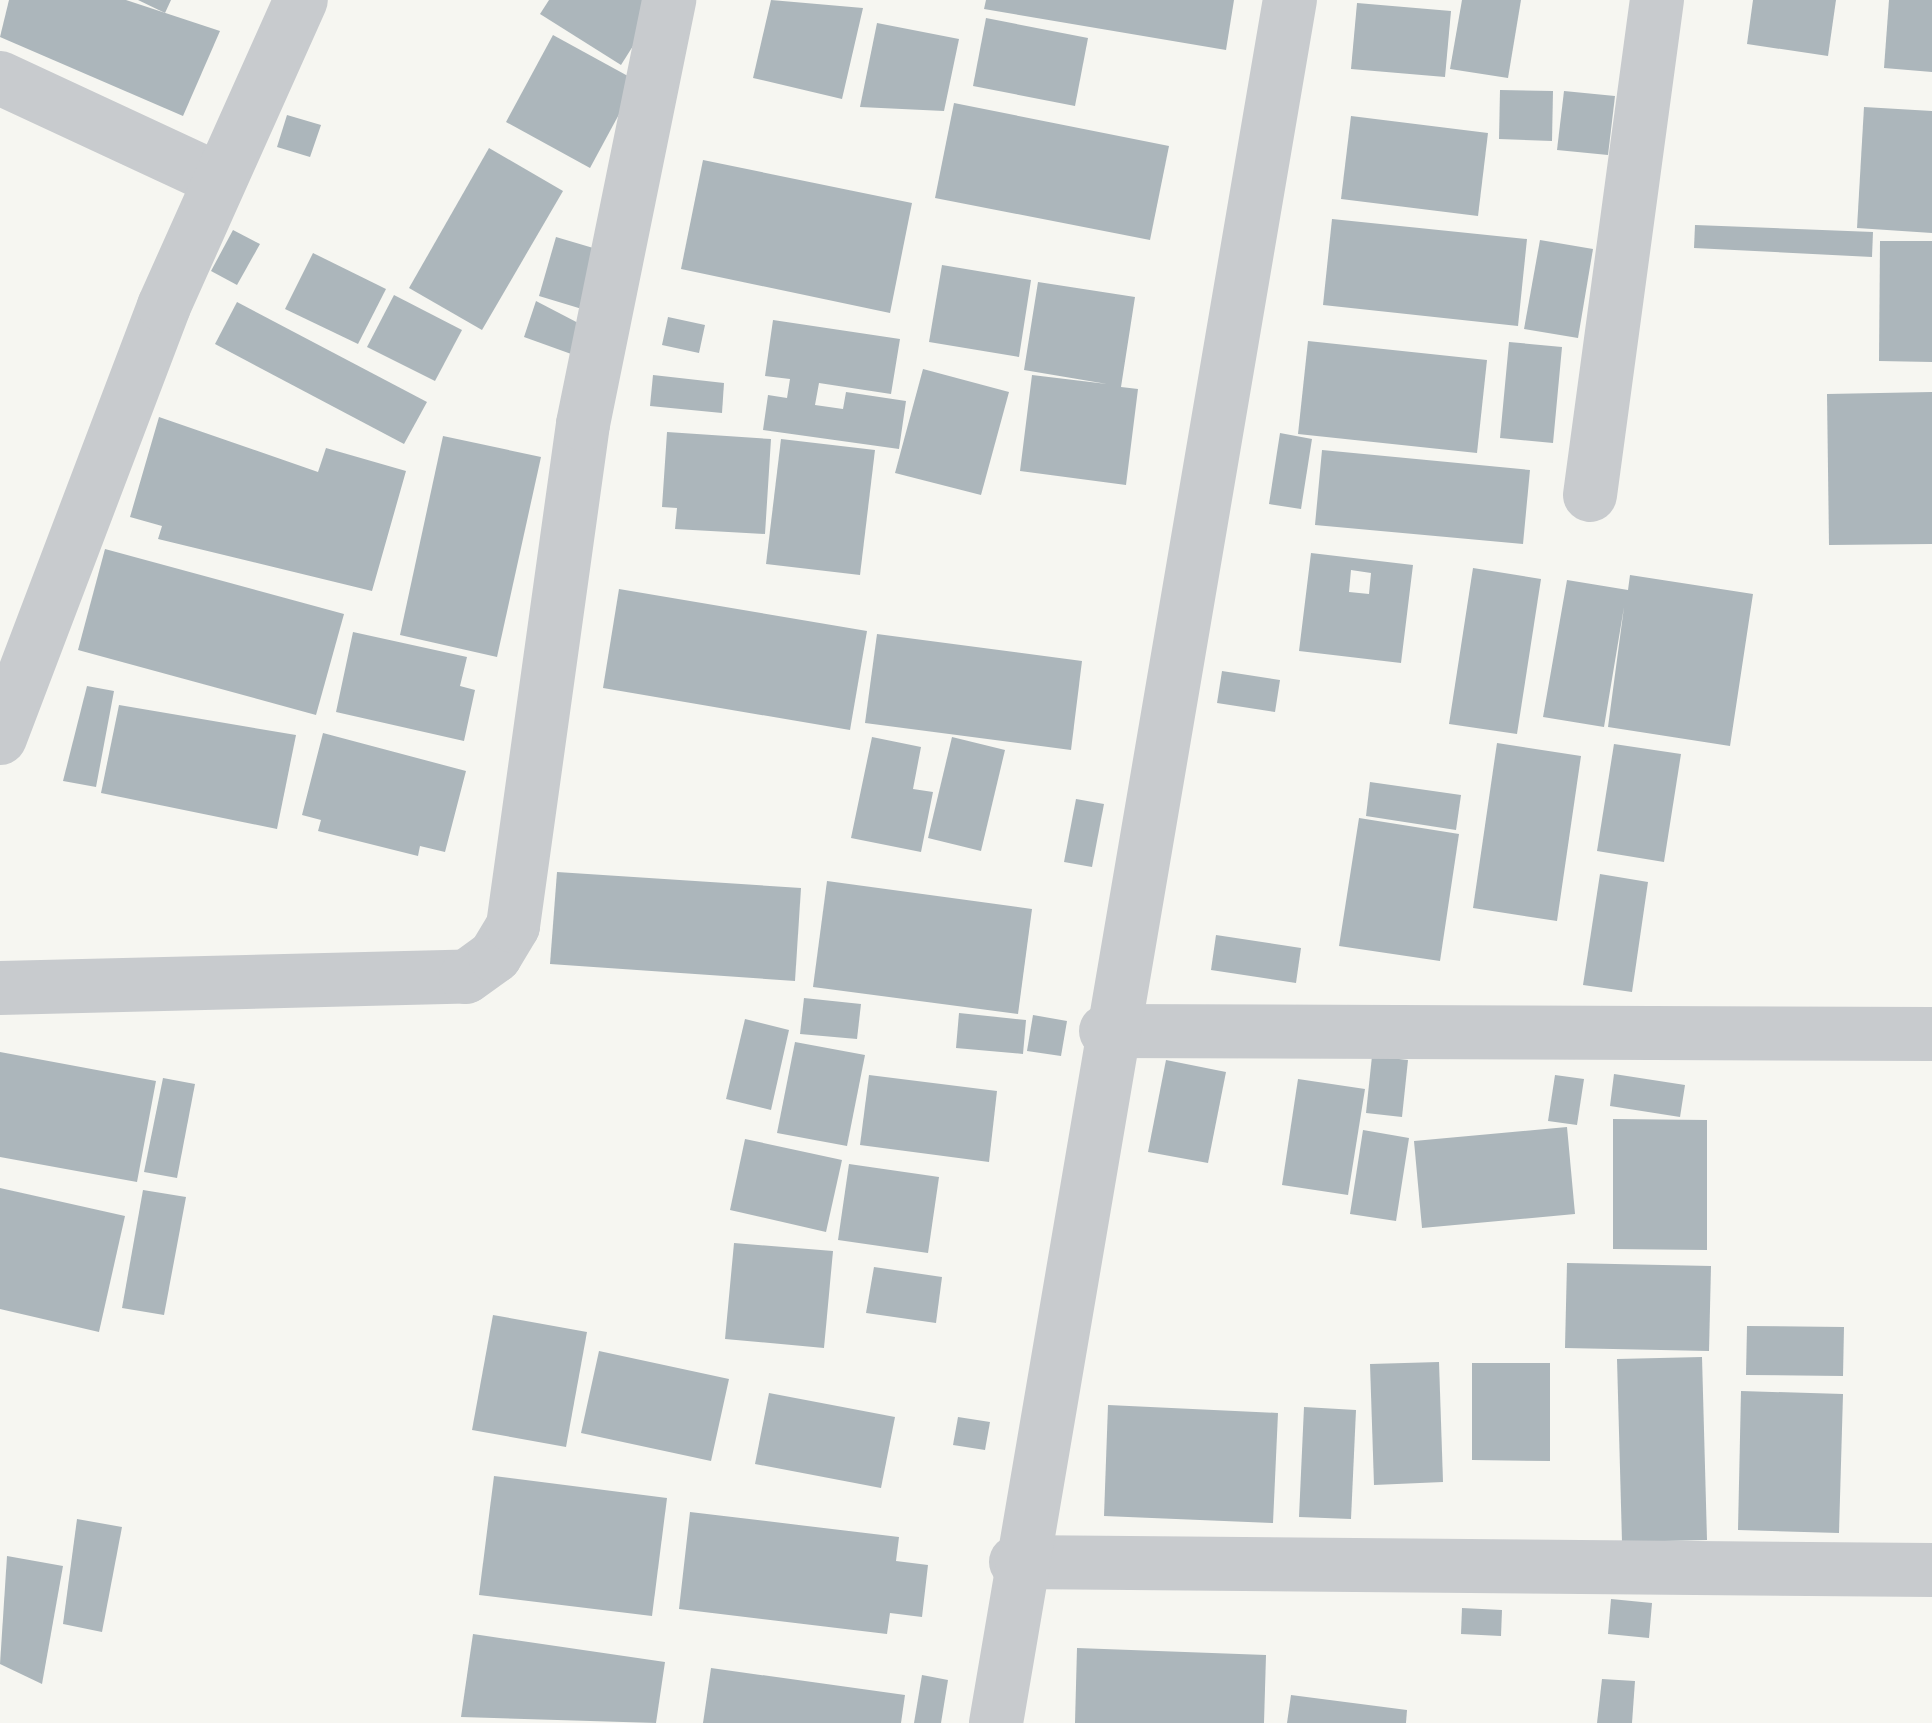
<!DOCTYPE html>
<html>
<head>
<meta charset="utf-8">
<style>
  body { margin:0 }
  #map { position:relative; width:1932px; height:1723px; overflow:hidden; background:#f6f6f1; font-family:"Roboto Condensed",sans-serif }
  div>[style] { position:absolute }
  .building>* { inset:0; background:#acb6bb }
  .minor>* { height:54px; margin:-27px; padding:0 27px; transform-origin:27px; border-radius:27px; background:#c8cbce }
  span { translate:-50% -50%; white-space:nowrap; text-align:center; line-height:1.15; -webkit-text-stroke:12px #fff; paint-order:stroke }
</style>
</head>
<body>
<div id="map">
  <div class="building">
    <div style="clip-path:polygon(9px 0,126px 0,220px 31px,183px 116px,0 37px)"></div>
    <div style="clip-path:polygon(138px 0,171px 0,165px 13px)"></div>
    <div style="clip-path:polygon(549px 0,662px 0,621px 65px,540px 14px)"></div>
    <div style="clip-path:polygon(771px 0,863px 8px,842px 99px,753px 78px)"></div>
    <div style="clip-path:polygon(986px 0,1234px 0,1226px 50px,984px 9px)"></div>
    <div style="clip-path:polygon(1462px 0,1521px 0,1508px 78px,1450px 69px)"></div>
    <div style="clip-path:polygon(1753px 0,1836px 0,1828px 56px,1747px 44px)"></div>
    <div style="clip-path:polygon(1889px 0,1932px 0,1932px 72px,1884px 68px)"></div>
    <div style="clip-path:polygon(1357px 3px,1451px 11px,1445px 77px,1351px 69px)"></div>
    <div style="clip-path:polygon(986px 18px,1088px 38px,1075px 106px,973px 86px)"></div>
    <div style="clip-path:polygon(877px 23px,959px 39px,944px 111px,860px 107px)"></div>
    <div style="clip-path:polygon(553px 35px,637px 81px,590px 168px,506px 122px)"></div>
    <div style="clip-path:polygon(1500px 90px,1553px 91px,1552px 141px,1499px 139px)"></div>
    <div style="clip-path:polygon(1564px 91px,1615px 96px,1608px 155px,1557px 150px)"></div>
    <div style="clip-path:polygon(954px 103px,1169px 146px,1150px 240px,935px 198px)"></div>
    <div style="clip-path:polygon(1864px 107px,1932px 111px,1932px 233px,1857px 228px)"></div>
    <div style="clip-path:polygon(287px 115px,321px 125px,310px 157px,277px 147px)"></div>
    <div style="clip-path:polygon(1351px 116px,1488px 133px,1478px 216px,1341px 199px)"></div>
    <div style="clip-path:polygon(489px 148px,563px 191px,482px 330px,409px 288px)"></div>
    <div style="clip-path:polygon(703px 160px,912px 203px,890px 313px,681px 269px)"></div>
    <div style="clip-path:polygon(1332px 219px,1527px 239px,1518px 326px,1323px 305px)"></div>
    <div style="clip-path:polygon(1695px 225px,1873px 232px,1872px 257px,1694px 248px)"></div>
    <div style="clip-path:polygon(233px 230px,260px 244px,237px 285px,211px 271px)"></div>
    <div style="clip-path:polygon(556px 237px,600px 250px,582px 309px,539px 296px)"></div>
    <div style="clip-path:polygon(1540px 240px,1593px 249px,1578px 338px,1524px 329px)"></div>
    <div style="clip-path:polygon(1880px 241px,1932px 241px,1932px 362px,1879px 361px)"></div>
    <div style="clip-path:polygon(313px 253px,386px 289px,358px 344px,285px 309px)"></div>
    <div style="clip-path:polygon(942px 265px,1031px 280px,1019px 357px,929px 342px)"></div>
    <div style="clip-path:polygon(1038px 282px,1135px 297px,1121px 387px,1138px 389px,1126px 485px,1020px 471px,1032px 375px,1107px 384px,1024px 370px)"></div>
    <div style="clip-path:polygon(394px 295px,462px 330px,435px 381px,367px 347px)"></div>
    <div style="clip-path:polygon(536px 301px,584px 326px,574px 355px,524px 337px)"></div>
    <div style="clip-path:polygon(237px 302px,427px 402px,404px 444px,215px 344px)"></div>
    <div style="clip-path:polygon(668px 317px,705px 325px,699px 353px,662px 345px)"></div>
    <div style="clip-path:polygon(773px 320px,900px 339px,891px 394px,819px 383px,815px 405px,843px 409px,846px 392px,906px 401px,899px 449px,763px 430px,768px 395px,787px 398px,790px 379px,765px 376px)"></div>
    <div style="clip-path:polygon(1308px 341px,1487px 360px,1477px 453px,1298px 434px)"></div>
    <div style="clip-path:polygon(1509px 342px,1562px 347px,1553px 443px,1500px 438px)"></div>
    <div style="clip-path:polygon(923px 369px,1009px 392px,981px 495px,895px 473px)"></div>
    <div style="clip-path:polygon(653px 375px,724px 383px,722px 413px,650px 406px)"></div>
    <div style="clip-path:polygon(1932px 392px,1932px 544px,1829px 545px,1827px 394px)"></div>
    <div style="clip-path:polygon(159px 417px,318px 472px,326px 448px,406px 471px,372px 591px,158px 539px,162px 526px,130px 517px)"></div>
    <div style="clip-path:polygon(667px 432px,771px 439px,765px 534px,675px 529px,677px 508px,662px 507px)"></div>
    <div style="clip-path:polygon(1280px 433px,1312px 439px,1301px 509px,1269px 504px)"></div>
    <div style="clip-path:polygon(443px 436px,541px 457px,497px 657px,400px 635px)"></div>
    <div style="clip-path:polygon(781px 439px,875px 450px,860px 575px,766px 564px)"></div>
    <div style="clip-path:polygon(1322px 450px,1530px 470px,1523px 544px,1315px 525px)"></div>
    <div style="clip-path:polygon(105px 549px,344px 614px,316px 715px,78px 650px)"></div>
    <div style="clip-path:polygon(evenodd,1311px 553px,1413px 565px,1401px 663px,1299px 651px,1311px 553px,1351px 570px,1371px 573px,1369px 594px,1349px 592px,1351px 570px)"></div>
    <div style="clip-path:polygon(1473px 568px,1541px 579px,1517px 734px,1449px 724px)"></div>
    <div style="clip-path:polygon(1630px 575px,1753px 594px,1730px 746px,1608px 727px,1624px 607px,1604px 727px,1543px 717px,1567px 580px,1628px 590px)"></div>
    <div style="clip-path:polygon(619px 589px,867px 631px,850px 730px,603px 688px)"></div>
    <div style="clip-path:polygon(353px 632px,467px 657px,460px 686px,475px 690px,464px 741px,336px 712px)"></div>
    <div style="clip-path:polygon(877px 634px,1082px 661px,1071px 750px,865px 723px)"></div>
    <div style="clip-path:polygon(1222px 671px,1280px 680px,1275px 712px,1217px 703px)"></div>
    <div style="clip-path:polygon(87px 686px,114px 691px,96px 787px,63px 781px)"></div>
    <div style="clip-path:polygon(119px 705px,296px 735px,277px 829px,101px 793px)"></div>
    <div style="clip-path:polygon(323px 733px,466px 771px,445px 852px,420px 846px,418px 856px,318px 831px,321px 820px,302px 815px)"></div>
    <div style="clip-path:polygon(872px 737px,921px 747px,913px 789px,933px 792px,921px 852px,851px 838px)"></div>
    <div style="clip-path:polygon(952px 737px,1005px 750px,981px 851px,928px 838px)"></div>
    <div style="clip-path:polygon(1497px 743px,1581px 756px,1557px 921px,1473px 908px)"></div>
    <div style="clip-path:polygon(1614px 744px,1681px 754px,1664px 862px,1597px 851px)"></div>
    <div style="clip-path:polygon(1370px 782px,1461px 795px,1456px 830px,1366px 816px)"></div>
    <div style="clip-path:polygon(1076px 799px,1104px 804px,1092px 867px,1064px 862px)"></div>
    <div style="clip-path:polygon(1359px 818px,1459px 834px,1440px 961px,1339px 946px)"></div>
    <div style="clip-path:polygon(557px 872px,801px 888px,795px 981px,550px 964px)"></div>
    <div style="clip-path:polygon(1600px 874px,1648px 882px,1632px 992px,1583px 985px)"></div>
    <div style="clip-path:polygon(827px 881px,1032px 909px,1018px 1014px,813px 987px)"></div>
    <div style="clip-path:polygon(1216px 935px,1301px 948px,1296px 983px,1211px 970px)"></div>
    <div style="clip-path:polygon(804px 998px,861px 1004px,857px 1039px,800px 1034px)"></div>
    <div style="clip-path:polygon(959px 1013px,1026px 1020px,1023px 1054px,956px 1048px)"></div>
    <div style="clip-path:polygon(1033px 1015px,1067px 1021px,1061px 1056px,1027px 1051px)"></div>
    <div style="clip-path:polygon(745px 1019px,789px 1030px,771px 1110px,726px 1099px)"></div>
    <div style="clip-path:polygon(795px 1042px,865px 1055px,847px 1146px,777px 1133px)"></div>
    <div style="clip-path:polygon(0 1052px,156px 1081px,137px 1182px,0 1157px)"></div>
    <div style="clip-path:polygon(1372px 1056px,1408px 1060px,1402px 1117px,1366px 1113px)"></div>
    <div style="clip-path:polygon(1166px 1060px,1226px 1072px,1208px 1163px,1148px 1152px)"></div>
    <div style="clip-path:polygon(1614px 1074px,1685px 1085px,1680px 1117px,1610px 1106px)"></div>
    <div style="clip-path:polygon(869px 1075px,997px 1091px,989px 1162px,860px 1145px)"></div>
    <div style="clip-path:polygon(1555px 1075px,1584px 1079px,1577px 1125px,1548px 1121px)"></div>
    <div style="clip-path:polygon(163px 1078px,195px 1084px,177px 1178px,144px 1172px)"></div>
    <div style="clip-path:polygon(1298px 1079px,1365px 1089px,1348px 1195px,1282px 1185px)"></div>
    <div style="clip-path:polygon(1613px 1119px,1707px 1120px,1707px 1250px,1613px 1249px)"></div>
    <div style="clip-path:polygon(1567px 1127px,1575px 1214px,1422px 1228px,1414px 1141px)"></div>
    <div style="clip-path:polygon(1363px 1130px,1409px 1138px,1396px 1221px,1350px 1214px)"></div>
    <div style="clip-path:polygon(745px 1139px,842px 1160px,826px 1232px,730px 1210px)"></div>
    <div style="clip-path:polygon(849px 1164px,939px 1177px,928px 1253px,838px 1240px)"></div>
    <div style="clip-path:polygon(0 1188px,125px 1216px,99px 1332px,0 1309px)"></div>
    <div style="clip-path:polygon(143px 1190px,186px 1197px,164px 1315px,122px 1308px)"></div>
    <div style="clip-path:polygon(734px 1243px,833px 1251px,824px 1348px,725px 1339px)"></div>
    <div style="clip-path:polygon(1567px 1263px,1711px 1266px,1709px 1351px,1565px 1348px)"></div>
    <div style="clip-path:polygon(874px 1267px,942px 1277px,936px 1323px,866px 1313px)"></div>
    <div style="clip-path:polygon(493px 1315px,587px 1332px,566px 1447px,472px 1430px)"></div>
    <div style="clip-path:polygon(1747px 1326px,1844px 1327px,1843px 1376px,1746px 1375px)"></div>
    <div style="clip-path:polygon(599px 1351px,729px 1379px,711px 1461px,581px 1433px)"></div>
    <div style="clip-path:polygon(1702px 1357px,1707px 1540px,1622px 1542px,1617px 1359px)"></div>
    <div style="clip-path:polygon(1439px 1362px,1443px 1482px,1374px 1485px,1370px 1364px)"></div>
    <div style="clip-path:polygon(1472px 1363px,1550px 1363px,1550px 1461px,1472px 1460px)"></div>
    <div style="clip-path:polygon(1741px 1391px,1843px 1394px,1839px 1533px,1738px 1530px)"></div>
    <div style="clip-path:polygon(769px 1393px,895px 1417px,881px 1488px,755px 1464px)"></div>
    <div style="clip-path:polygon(1108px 1405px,1278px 1413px,1273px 1523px,1104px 1516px)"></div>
    <div style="clip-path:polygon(1304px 1407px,1356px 1410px,1351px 1519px,1299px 1517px)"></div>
    <div style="clip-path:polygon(958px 1417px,990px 1422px,985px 1450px,953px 1445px)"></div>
    <div style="clip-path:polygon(494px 1476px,667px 1498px,652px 1616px,479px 1595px)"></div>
    <div style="clip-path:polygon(690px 1512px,899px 1537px,896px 1561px,928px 1565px,922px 1617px,890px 1613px,887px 1634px,679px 1609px)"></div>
    <div style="clip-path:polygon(77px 1519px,122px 1527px,102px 1632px,63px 1624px)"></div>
    <div style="clip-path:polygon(7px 1556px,63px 1566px,42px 1684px,0 1664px)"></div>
    <div style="clip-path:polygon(1611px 1599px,1652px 1603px,1649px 1638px,1608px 1634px)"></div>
    <div style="clip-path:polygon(1462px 1608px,1502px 1610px,1501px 1636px,1461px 1634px)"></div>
    <div style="clip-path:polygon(473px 1634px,665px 1662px,656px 1723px,461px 1717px)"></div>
    <div style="clip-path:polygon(1077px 1648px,1266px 1655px,1264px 1723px,1075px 1723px)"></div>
    <div style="clip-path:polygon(711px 1668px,905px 1695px,901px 1723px,703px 1723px)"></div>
    <div style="clip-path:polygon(922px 1675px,948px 1680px,941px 1723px,914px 1723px)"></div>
    <div style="clip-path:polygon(1602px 1679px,1635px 1681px,1632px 1723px,1597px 1723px)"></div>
    <div style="clip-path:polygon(1291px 1695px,1407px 1710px,1406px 1723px,1287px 1723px)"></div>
  </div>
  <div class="minor">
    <div style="left:0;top:78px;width:242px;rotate:24.9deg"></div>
    <div style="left:1590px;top:495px;width:500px;rotate:-82.3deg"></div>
    <div style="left:0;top:738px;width:462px;rotate:-69.2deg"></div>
    <div style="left:164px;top:306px;width:335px;rotate:-65.9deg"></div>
    <div style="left:0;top:988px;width:466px;rotate:-1.4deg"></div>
    <div style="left:466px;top:977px;width:36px;rotate:-36deg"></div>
    <div style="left:495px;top:956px;width:35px;rotate:-59deg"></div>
    <div style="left:513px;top:926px;width:507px;rotate:-82.06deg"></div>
    <div style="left:583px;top:424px;width:433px;rotate:-78.5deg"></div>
    <div style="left:1106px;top:1031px;width:826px;rotate:0.21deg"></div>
    <div style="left:1016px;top:1562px;width:916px;rotate:0.5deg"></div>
    <div style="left:996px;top:1723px;width:1748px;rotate:-80.32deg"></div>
  </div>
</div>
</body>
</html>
